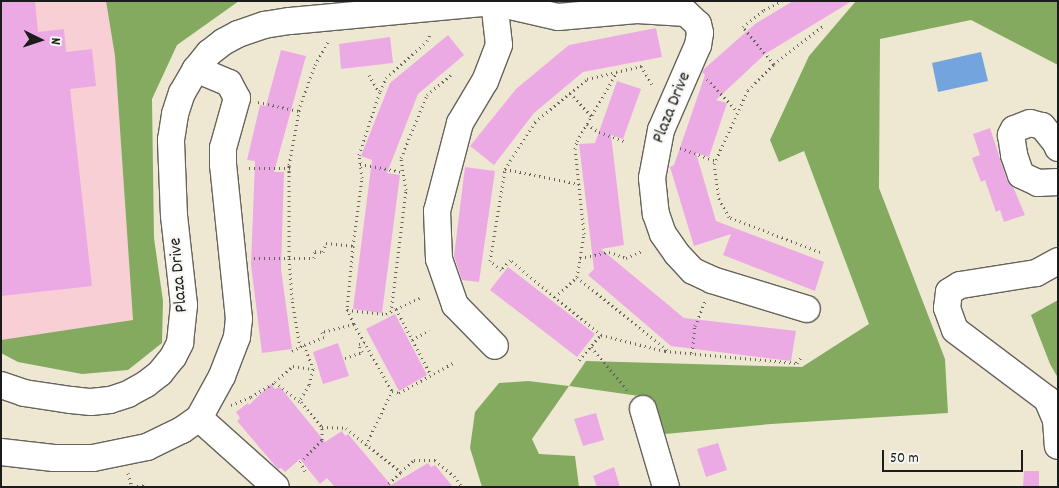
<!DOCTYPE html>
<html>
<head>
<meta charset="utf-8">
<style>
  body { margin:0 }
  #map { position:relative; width:1059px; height:488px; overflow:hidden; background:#eee8d2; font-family:Dekko,sans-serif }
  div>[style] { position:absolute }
  .built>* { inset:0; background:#f7cfd4 }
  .forest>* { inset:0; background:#84aa60 }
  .water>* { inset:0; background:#73a4de }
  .building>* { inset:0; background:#ecaae5 }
  .path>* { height:3px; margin-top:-1.5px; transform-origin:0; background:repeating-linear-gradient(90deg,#66635c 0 1px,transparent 0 5px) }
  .roads { filter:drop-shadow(1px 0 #66635c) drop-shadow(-1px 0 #66635c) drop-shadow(0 1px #66635c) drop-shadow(0 -1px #66635c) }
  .minor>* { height:26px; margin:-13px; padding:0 13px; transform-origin:13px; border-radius:13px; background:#fff }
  span { translate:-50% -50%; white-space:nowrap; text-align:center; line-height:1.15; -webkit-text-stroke:4.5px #f6f6f2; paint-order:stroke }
  .street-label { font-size:18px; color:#1c1c1c }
  .frame { position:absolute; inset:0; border:2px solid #1c1c1c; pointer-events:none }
  .north { position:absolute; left:15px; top:15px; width:50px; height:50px; -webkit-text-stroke:4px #f6f6f2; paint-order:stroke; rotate:94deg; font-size:14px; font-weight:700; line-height:20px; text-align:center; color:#1c1c1c }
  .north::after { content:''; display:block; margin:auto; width:18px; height:22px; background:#1c1c1c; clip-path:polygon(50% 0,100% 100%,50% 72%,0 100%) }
  .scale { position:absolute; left:882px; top:450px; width:141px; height:22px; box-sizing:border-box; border:2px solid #1c1c1c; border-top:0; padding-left:6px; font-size:15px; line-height:18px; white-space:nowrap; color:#1c1c1c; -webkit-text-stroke:4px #f6f6f2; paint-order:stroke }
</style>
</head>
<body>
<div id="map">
  <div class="built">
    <div style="clip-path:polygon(1px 1px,106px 1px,115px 56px,133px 321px,1px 340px)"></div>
  </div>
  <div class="forest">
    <div style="clip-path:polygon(106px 1px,239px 1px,177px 45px,152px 99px,154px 238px,163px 301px,162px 343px,128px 370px,82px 374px,18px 362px,1px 353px,1px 340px,133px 320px,115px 56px)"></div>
    <div style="clip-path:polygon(856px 1px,1058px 1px,1058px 65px,971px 20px,880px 39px,879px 188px,945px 359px,948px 413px,771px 424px,665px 434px,653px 398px,569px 386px,532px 439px,539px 454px,575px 456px,579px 487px,482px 487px,470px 448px,475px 412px,499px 383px,528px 381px,569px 386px,586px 361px,802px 367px,869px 324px,804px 151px,779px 162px,770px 140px,809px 56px)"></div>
    <div style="clip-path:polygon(1058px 300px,1058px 378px,1050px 364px,1031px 315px)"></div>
  </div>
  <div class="water">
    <div style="clip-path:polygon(981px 52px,988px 81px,938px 92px,932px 63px)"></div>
  </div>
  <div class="building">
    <div style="clip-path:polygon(1px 1px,35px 1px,38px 32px,64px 29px,66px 52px,92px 49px,96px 86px,70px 89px,92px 286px,1px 296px)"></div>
    <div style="clip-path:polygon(793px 1px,852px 1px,765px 54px,716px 100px,727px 103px,709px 157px,696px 153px,716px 221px,824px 262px,815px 291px,723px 255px,731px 234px,694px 246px,670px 167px,674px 165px,705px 75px,702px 72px,704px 69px,755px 24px)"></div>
    <div style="clip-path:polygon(656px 28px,662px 57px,583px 72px,534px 113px,494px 165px,470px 146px,516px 89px,569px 45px)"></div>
    <div style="clip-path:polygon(448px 35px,464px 55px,418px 94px,387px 173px,400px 175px,382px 313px,353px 309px,372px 160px,361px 156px,390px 83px)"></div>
    <div style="clip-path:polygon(390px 37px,393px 63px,341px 69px,339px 44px)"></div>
    <div style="clip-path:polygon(281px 50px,306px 56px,274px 172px,284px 172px,281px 269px,292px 349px,262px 353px,251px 265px,255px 161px,247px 160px,260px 105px,266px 106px)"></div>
    <div style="clip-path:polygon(617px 81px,641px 89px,623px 139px,611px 135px,624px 245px,601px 249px,684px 318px,796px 331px,791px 361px,671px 346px,588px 275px,594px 269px,579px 144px,595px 143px)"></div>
    <div style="clip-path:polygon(990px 128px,1007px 180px,1014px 189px,1025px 215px,1004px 222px,1000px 210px,996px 212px,985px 180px,981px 182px,972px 158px,980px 155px,973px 134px)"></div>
    <div style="clip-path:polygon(465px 167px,495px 171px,479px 282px,462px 280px,454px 256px)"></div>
    <div style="clip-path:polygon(508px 267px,595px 334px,577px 357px,490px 290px)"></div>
    <div style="clip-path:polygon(395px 314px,427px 375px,399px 391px,366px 329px)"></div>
    <div style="clip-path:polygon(338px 343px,349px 376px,323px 384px,313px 352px)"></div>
    <div style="clip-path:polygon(271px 384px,275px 389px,280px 387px,325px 442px,342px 431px,345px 436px,348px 434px,391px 485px,428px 463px,431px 467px,435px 465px,453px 487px,335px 487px,327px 478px,320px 484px,300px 459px,285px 472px,281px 468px,278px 469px,237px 421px,240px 418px,236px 412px,248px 403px,249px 405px)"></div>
    <div style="clip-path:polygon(596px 413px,604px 440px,583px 446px,574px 419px)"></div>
    <div style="clip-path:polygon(718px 443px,727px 470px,706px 477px,697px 449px)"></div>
    <div style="clip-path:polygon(614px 467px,620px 487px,597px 487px,593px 476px)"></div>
    <div style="clip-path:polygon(1024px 471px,1039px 471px,1039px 487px,1023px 487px)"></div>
  </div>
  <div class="path">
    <div style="left:774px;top:64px;width:48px;rotate:-130deg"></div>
    <div style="left:743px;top:27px;width:27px;rotate:-39deg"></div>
    <div style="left:764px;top:10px;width:20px;rotate:-27deg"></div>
    <div style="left:369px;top:75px;width:20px;rotate:60deg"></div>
    <div style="left:707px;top:79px;width:45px;rotate:46.8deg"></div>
    <div style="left:570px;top:93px;width:33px;rotate:47deg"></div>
    <div style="left:258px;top:102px;width:42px;rotate:12.4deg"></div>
    <div style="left:587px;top:124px;width:14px;rotate:34deg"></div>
    <div style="left:599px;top:132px;width:29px;rotate:20deg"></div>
    <div style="left:680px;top:148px;width:37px;rotate:20deg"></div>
    <div style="left:360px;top:164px;width:44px;rotate:10.5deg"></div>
    <div style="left:249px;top:168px;width:41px"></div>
    <div style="left:505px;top:169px;width:76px;rotate:11.5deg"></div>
    <div style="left:353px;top:246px;width:69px;rotate:-82.5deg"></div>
    <div style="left:362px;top:178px;width:23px;rotate:-97deg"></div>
    <div style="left:359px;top:155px;width:67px;rotate:-71.8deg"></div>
    <div style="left:380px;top:91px;width:14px;rotate:-65deg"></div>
    <div style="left:386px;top:78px;width:55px;rotate:-42.1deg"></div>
    <div style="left:427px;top:41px;width:8px;rotate:-67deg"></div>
    <div style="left:820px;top:252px;width:97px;rotate:-159deg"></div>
    <div style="left:729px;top:217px;width:21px;rotate:-119deg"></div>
    <div style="left:719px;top:199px;width:35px;rotate:-98deg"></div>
    <div style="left:714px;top:164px;width:81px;rotate:-65.3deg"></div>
    <div style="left:748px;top:90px;width:37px;rotate:-45deg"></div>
    <div style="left:774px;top:64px;width:62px;rotate:-37.8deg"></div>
    <div style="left:254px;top:258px;width:60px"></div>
    <div style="left:314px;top:258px;width:7px;rotate:-82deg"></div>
    <div style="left:315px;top:251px;width:8px;rotate:7deg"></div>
    <div style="left:323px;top:252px;width:9px;rotate:-72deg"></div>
    <div style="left:326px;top:243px;width:27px;rotate:6deg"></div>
    <div style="left:353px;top:246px;width:63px;rotate:95.4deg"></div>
    <div style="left:347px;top:309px;width:17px;rotate:65deg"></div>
    <div style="left:354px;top:324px;width:33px;rotate:166deg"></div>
    <div style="left:322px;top:332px;width:5px;rotate:68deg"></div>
    <div style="left:324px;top:337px;width:22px;rotate:158deg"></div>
    <div style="left:580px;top:258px;width:30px;rotate:-12deg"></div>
    <div style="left:609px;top:252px;width:18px;rotate:19deg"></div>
    <div style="left:626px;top:258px;width:17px;rotate:-24deg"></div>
    <div style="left:577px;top:277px;width:117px;rotate:39.1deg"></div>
    <div style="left:555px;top:297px;width:30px;rotate:-42deg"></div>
    <div style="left:577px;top:277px;width:44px;rotate:-80.8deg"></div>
    <div style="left:584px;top:234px;width:85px;rotate:-96deg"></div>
    <div style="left:575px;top:149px;width:8px;rotate:-76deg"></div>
    <div style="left:577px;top:141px;width:80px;rotate:-59.9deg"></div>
    <div style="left:396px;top:309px;width:26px;rotate:-25deg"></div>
    <div style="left:347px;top:310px;width:39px;rotate:6deg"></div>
    <div style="left:386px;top:314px;width:11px;rotate:-27deg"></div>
    <div style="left:396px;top:309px;width:75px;rotate:62.1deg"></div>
    <div style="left:391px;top:312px;width:123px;rotate:-83deg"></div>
    <div style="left:406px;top:190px;width:32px;rotate:-99deg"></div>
    <div style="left:401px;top:158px;width:68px;rotate:-67.6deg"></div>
    <div style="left:427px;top:95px;width:31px;rotate:-40deg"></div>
    <div style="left:354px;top:324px;width:77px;rotate:60.4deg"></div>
    <div style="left:601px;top:335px;width:66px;rotate:14deg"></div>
    <div style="left:665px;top:351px;width:133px;rotate:5.2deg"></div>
    <div style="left:797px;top:363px;width:7px;rotate:-56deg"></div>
    <div style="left:412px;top:340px;width:20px;rotate:-30deg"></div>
    <div style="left:300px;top:347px;width:49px;rotate:-99.5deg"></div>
    <div style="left:292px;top:299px;width:42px;rotate:-94.1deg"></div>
    <div style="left:289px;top:257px;width:92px;rotate:-90deg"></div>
    <div style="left:289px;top:165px;width:60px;rotate:-79.4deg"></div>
    <div style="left:300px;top:106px;width:44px;rotate:-69.9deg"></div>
    <div style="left:315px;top:65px;width:29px;rotate:-61deg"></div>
    <div style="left:591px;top:347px;width:60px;rotate:49.7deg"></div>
    <div style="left:292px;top:351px;width:13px;rotate:-27deg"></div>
    <div style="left:304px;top:345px;width:26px;rotate:69deg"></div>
    <div style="left:692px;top:353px;width:27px;rotate:-84deg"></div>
    <div style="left:695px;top:326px;width:27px;rotate:-68deg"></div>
    <div style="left:345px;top:358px;width:18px;rotate:-19deg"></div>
    <div style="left:362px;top:352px;width:9px;rotate:-111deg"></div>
    <div style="left:359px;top:344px;width:6px;rotate:-18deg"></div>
    <div style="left:579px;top:360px;width:33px;rotate:-49deg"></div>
    <div style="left:601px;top:335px;width:118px;rotate:-140.5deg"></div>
    <div style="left:510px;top:260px;width:13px;rotate:132deg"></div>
    <div style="left:501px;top:270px;width:14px;rotate:-141deg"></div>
    <div style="left:490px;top:261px;width:93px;rotate:-80.7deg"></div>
    <div style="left:505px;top:169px;width:56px;rotate:-57.4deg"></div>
    <div style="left:535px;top:122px;width:67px;rotate:-39.6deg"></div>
    <div style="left:587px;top:79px;width:56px;rotate:-13.5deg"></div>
    <div style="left:641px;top:66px;width:21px;rotate:59deg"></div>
    <div style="left:275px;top:382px;width:24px;rotate:-42deg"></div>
    <div style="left:293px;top:366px;width:20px;rotate:9deg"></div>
    <div style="left:313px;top:369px;width:16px;rotate:104deg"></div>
    <div style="left:309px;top:385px;width:19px;rotate:122deg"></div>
    <div style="left:231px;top:405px;width:22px;rotate:-22deg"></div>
    <div style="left:251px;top:397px;width:28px;rotate:-32deg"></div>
    <div style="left:275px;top:382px;width:33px;rotate:38deg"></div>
    <div style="left:301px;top:402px;width:33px;rotate:50deg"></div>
    <div style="left:322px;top:427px;width:24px;rotate:2deg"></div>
    <div style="left:346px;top:428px;width:70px;rotate:38.7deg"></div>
    <div style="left:401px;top:472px;width:18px;rotate:-43deg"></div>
    <div style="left:414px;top:460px;width:21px"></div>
    <div style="left:435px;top:460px;width:25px;rotate:40deg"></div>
    <div style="left:454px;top:476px;width:14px;rotate:54deg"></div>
    <div style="left:366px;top:445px;width:60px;rotate:-64.3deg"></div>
    <div style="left:392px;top:391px;width:7px;rotate:16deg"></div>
    <div style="left:399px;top:393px;width:62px;rotate:-29.1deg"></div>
    <div style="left:305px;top:471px;width:10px;rotate:-119deg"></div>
    <div style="left:300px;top:462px;width:31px;rotate:-45deg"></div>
    <div style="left:322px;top:440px;width:13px;rotate:-90deg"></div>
    <div style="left:128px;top:473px;width:15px;rotate:74deg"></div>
    <div style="left:132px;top:487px;width:11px;rotate:-10deg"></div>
    <div style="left:143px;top:485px;width:3px;rotate:45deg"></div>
    <div style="left:385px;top:487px;width:22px;rotate:-43deg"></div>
  </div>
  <div class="roads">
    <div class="minor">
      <div style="left:494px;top:1px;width:44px;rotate:83.5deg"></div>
      <div style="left:499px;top:45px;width:39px;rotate:111deg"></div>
      <div style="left:485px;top:81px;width:49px;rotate:120.8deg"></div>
      <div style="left:460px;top:123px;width:91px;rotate:104.6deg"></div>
      <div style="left:437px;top:211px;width:48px;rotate:87.6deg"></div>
      <div style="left:439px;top:259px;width:49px;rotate:70.8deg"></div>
      <div style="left:455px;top:305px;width:57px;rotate:45.7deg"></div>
      <div style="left:1058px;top:148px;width:5px;rotate:-112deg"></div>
      <div style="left:1056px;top:143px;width:22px;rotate:-129deg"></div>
      <div style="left:1042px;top:126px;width:12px;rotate:-166deg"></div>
      <div style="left:1030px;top:123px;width:17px;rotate:159deg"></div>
      <div style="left:1014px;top:129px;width:7px;rotate:117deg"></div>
      <div style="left:1011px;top:135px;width:20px;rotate:81deg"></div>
      <div style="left:1014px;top:155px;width:21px;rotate:71deg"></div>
      <div style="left:1021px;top:175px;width:19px;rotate:25deg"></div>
      <div style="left:1038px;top:183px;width:20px;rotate:-3deg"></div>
      <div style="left:1058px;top:261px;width:25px;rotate:151deg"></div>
      <div style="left:1036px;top:273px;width:77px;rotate:171deg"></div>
      <div style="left:960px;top:285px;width:13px;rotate:148deg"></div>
      <div style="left:949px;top:292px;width:16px;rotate:97deg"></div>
      <div style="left:947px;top:308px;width:23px;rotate:70deg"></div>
      <div style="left:955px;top:330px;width:115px;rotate:36.9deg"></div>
      <div style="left:1047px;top:399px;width:23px;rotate:67deg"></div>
      <div style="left:1056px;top:420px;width:26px;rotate:86deg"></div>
      <div style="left:1px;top:385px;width:24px;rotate:19deg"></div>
      <div style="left:24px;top:393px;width:48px;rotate:8.5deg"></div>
      <div style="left:71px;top:400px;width:20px;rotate:6deg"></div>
      <div style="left:91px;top:402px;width:19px;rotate:-6deg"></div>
      <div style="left:110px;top:400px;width:19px;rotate:-18deg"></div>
      <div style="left:128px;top:394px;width:21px;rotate:-29deg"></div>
      <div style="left:146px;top:384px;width:18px;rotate:-38deg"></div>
      <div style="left:160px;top:373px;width:21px;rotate:-51deg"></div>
      <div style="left:173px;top:357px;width:16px;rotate:-63deg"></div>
      <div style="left:180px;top:343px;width:38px;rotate:-84deg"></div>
      <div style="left:184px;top:305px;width:90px;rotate:-96.4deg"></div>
      <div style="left:174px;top:216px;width:76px;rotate:-92.3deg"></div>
      <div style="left:171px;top:140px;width:26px;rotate:-81deg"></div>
      <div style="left:175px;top:114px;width:22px;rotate:-72deg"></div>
      <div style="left:182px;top:93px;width:28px;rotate:-60deg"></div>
      <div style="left:196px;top:69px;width:21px;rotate:-51deg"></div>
      <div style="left:209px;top:53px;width:18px;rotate:-38deg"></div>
      <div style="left:223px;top:42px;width:17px;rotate:-28deg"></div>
      <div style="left:238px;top:34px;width:28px;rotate:-19deg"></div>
      <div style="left:264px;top:25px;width:26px;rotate:-9deg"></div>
      <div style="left:290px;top:21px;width:204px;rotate:-5.3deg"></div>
      <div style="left:493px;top:2px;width:67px;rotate:13deg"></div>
      <div style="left:558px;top:17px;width:79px;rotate:-5.1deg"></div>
      <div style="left:637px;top:10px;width:49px;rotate:3.5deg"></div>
      <div style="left:686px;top:13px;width:16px;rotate:43deg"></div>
      <div style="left:698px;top:24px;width:9px;rotate:77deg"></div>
      <div style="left:700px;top:33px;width:12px;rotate:99deg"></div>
      <div style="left:698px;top:45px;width:93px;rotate:113.5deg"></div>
      <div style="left:661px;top:130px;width:49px;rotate:100.6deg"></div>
      <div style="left:652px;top:178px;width:36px;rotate:84deg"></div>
      <div style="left:656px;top:214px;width:21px;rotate:71deg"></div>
      <div style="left:663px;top:234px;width:24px;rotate:55deg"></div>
      <div style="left:677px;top:254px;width:23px;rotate:47deg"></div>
      <div style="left:693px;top:271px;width:21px;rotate:25deg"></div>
      <div style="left:712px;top:280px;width:99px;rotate:17deg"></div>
      <div style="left:643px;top:409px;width:81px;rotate:73.6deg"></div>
      <div style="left:199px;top:418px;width:103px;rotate:41.9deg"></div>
      <div style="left:1px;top:452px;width:53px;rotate:6.5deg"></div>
      <div style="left:54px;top:458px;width:39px"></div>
      <div style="left:93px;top:458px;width:55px;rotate:-11.5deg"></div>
      <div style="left:147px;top:447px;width:39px;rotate:-26deg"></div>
      <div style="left:182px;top:430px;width:21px;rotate:-35deg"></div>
      <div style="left:199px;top:418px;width:48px;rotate:-61.3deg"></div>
      <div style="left:222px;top:376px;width:42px;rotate:-69deg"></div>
      <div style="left:237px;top:337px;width:18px;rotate:-84deg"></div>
      <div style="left:239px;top:319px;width:155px;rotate:-95.9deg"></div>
      <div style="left:223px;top:165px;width:17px;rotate:-90deg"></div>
      <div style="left:223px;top:148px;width:52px;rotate:-74.4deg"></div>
      <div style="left:237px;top:98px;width:17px;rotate:-118deg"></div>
      <div style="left:229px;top:83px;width:36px;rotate:-157deg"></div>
    </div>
  </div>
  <div class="street-label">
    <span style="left:673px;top:108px;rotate:-68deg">Plaza Drive</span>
    <span style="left:180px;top:275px;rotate:-95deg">Plaza Drive</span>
  </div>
  <div class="frame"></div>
  <div class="north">N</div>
  <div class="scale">50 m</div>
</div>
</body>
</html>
